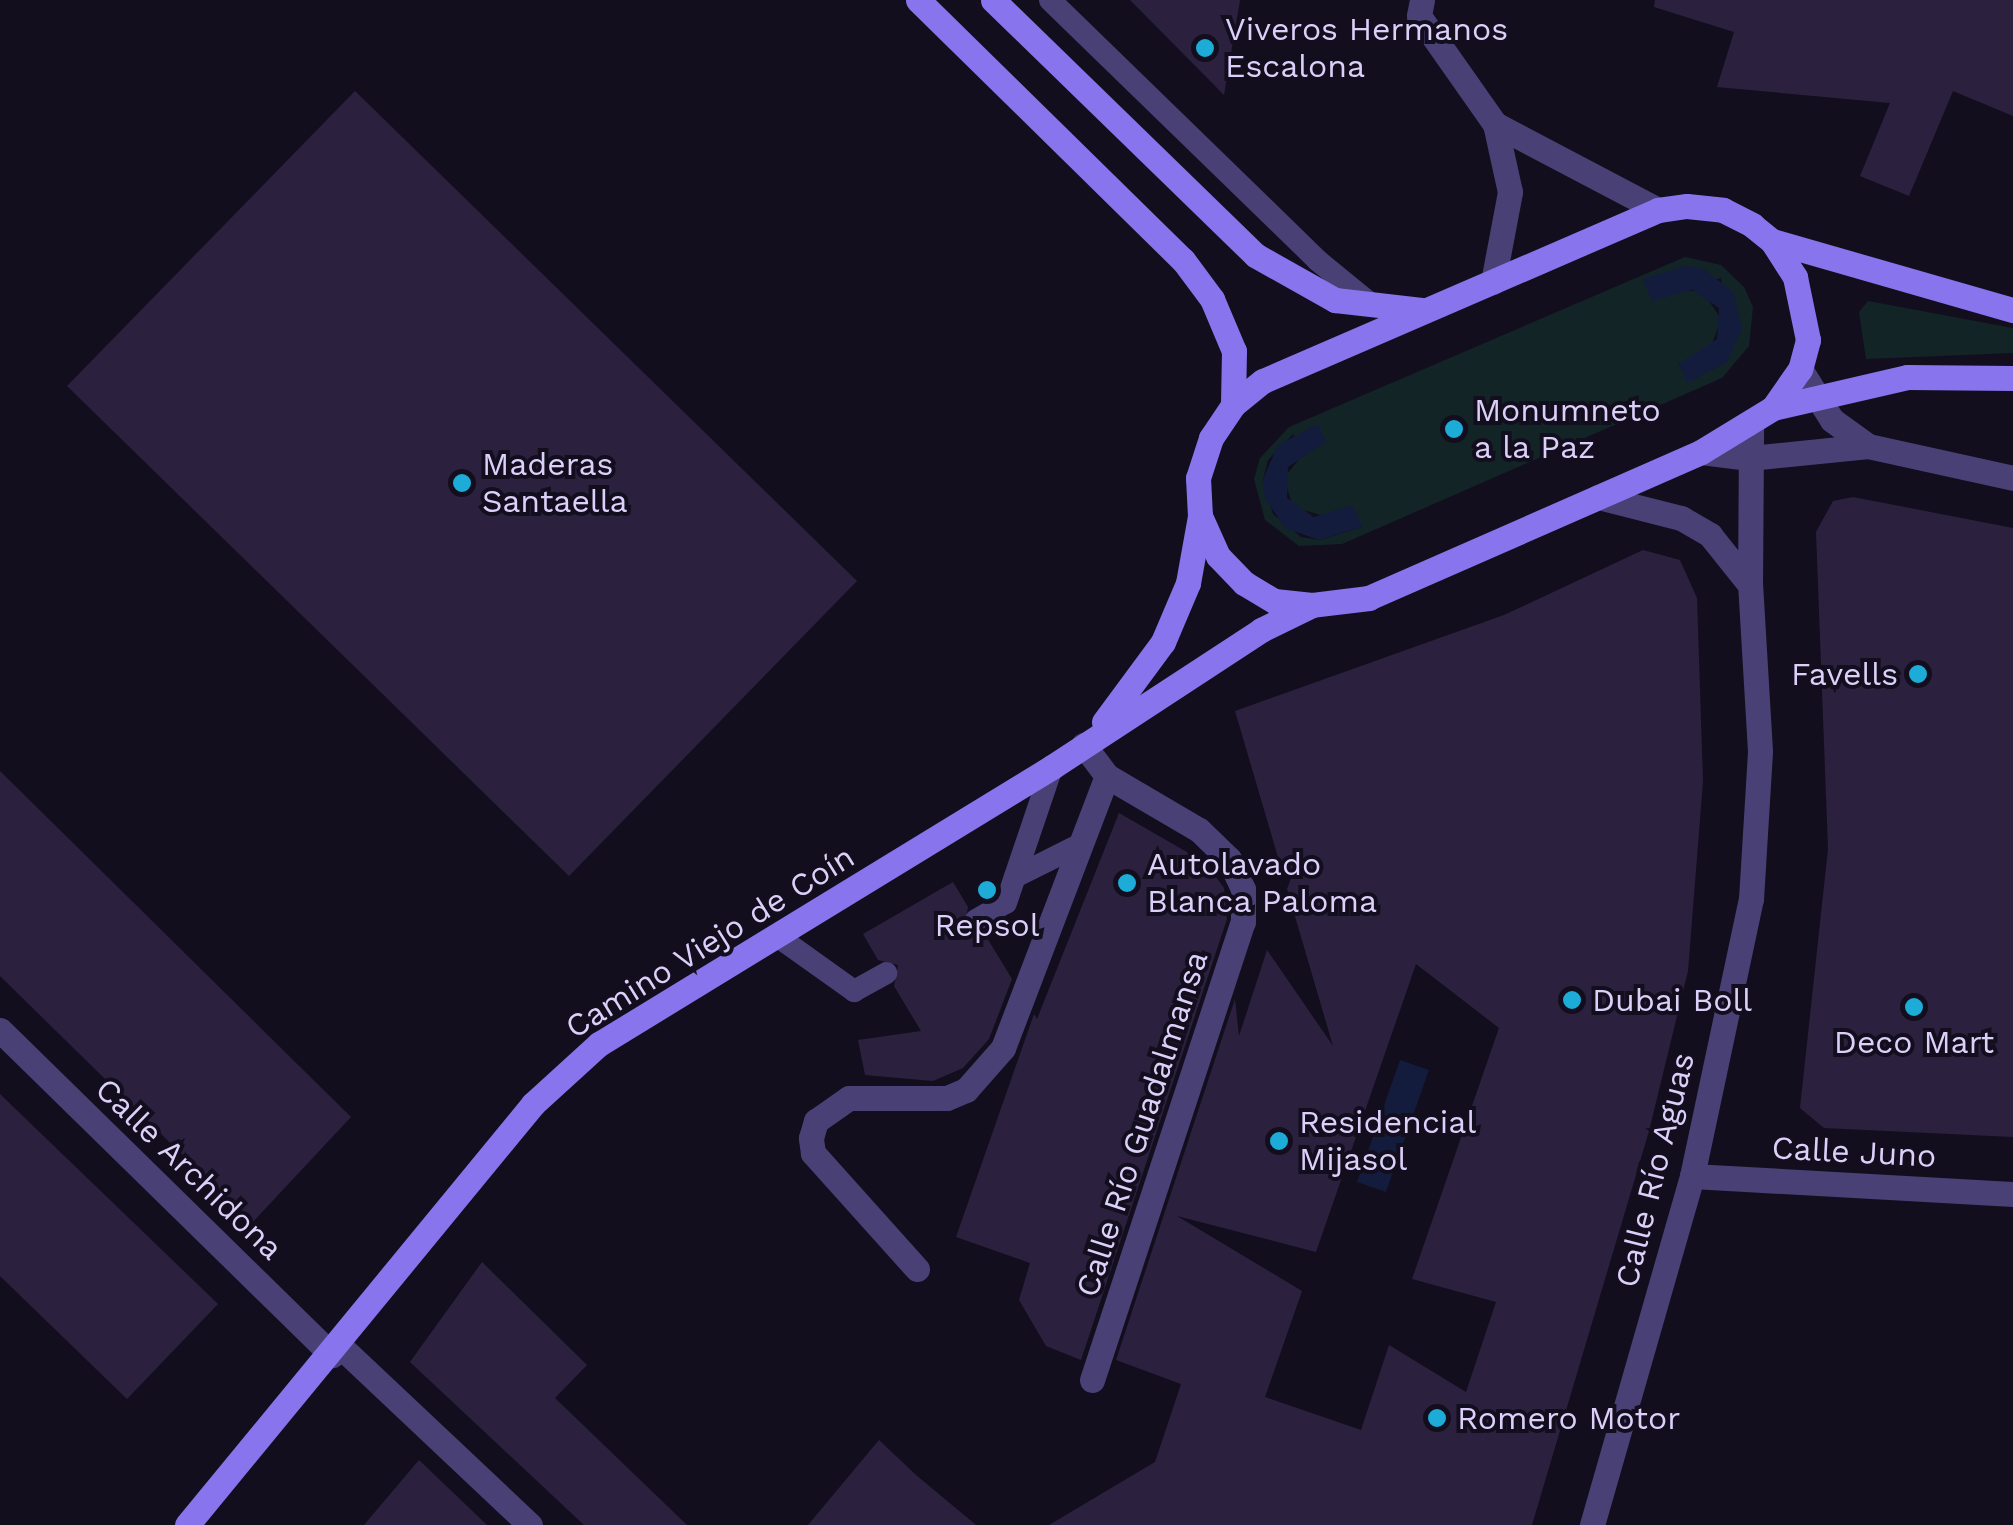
<!DOCTYPE html>
<html>
<head>
<meta charset="utf-8">
<style>
  body { margin:0 }
  #map { position:relative; width:2013px; height:1525px; overflow:hidden; background:#130e1d; font-family:"Work Sans",sans-serif }
  div>[style] { position:absolute }
  .green>* { inset:0; background:#122426 }
  .water>* { inset:0; background:#131c3c }
  .building>* { inset:0; background:#2b213f }
  .lane>* { height:22px; margin:-11px; padding:0 11px; transform-origin:11px; border-radius:11px; background:#494076 }
  .street>* { height:25px; margin:-12.5px; padding:0 12.5px; transform-origin:12.5px; border-radius:12.5px; background:#494076 }
  .secondary>* { height:25px; margin:-12.5px; padding:0 12.5px; transform-origin:12.5px; border-radius:12.5px; background:#8874ec }
  .dots>* { width:28px; height:28px; translate:-50% -50%; box-sizing:border-box; border:5px solid #130e1d; border-radius:50% }
  span { translate:-50% -50%; white-space:nowrap; text-align:center; line-height:1.15; -webkit-text-stroke:8px #130e1d; paint-order:stroke }
  .poi-label { font-size:32px; color:#dbd0f9 }
  .left { translate:0 -50%; text-align:left }
  .right { translate:-100% -50%; text-align:right }
  .street-label { font-size:32px; color:#dbd0f9 }
</style>
</head>
<body>
<div id="map">
  <div class="green">
    <div style="clip-path:polygon(evenodd,1685px 257px,1721px 265px,1744px 287px,1753px 307px,1749px 346px,1722px 378px,1342px 544px,1299px 546px,1265px 520px,1254px 479px,1260px 458px,1289px 427px,1685px 257px,1721px 278px,1727px 362px,1688px 382px,1679px 364px,1711px 347px,1721px 319px,1703px 292px,1681px 290px,1721px 278px,1685px 257px,1293px 434px,1304px 453px,1284px 478px,1293px 507px,1362px 527px,1320px 540px,1301px 537px,1273px 514px,1263px 479px,1268px 460px,1293px 434px)"></div>
    <div style="clip-path:polygon(1868px 301px,2013px 328px,2013px 353px,1866px 359px,1859px 312px)"></div>
  </div>
  <div class="water">
    <div style="clip-path:polygon(1686px 266px,1704px 269px,1733px 292px,1742px 328px,1727px 362px,1687px 383px,1679px 364px,1717px 339px,1719px 308px,1692px 290px,1652px 301px,1643px 279px)"></div>
    <div style="clip-path:polygon(1318px 424px,1326px 442px,1288px 467px,1287px 498px,1314px 517px,1353px 505px,1362px 527px,1319px 540px,1285px 528px,1265px 498px,1263px 479px,1278px 445px)"></div>
    <div style="clip-path:polygon(1400px 1060px,1429px 1070px,1386px 1192px,1357px 1182px)"></div>
  </div>
  <div class="building">
    <div style="clip-path:polygon(1130px 0,1240px 0,1224px 95px)"></div>
    <div style="clip-path:polygon(1655px 0,2013px 0,2013px 116px,1953px 91px,1909px 196px,1860px 176px,1890px 103px,1717px 87px,1734px 32px,1654px 7px)"></div>
    <div style="clip-path:polygon(355px 91px,857px 581px,569px 876px,67px 386px)"></div>
    <div style="clip-path:polygon(1853px 497px,2013px 528px,2013px 1137px,1824px 1128px,1800px 1108px,1828px 849px,1816px 532px,1833px 501px)"></div>
    <div style="clip-path:polygon(evenodd,1643px 550px,1680px 560px,1697px 598px,1703px 781px,1688px 971px,1649px 1131px,1532px 1525px,1049px 1525px,1155px 1462px,1181px 1384px,1116px 1360px,1235px 999px,1239px 1036px,1267px 950px,1333px 1046px,1287px 889px,1293px 873px,1280px 864px,1235px 711px,1504px 615px,1643px 550px,1416px 964px,1499px 1028px,1412px 1279px,1496px 1302px,1466px 1392px,1389px 1345px,1361px 1430px,1265px 1397px,1302px 1291px,1177px 1216px,1316px 1252px,1416px 964px)"></div>
    <div style="clip-path:polygon(0 771px,351px 1117px,252px 1223px,0 976px)"></div>
    <div style="clip-path:polygon(1119px 813px,1206px 863px,1224px 888px,1227px 919px,1081px 1360px,1046px 1346px,1019px 1300px,1030px 1263px,956px 1237px,1034px 1014px,1037px 1019px)"></div>
    <div style="clip-path:polygon(953px 882px,968px 907px,964px 928px,984px 933px,1012px 979px,989px 1039px,963px 1068px,933px 1081px,865px 1075px,858px 1040px,921px 1031px,894px 986px,898px 965px,878px 960px,863px 934px)"></div>
    <div style="clip-path:polygon(0 1094px,218px 1304px,127px 1399px,0 1276px)"></div>
    <div style="clip-path:polygon(482px 1262px,587px 1365px,555px 1398px,687px 1525px,584px 1525px,410px 1362px)"></div>
    <div style="clip-path:polygon(879px 1440px,916px 1475px,976px 1525px,808px 1525px)"></div>
    <div style="clip-path:polygon(419px 1460px,487px 1525px,364px 1525px)"></div>
  </div>
  <div class="lane">
    <div style="left:1050px;top:0;width:373px;rotate:44.2deg"></div>
    <div style="left:1317px;top:260px;width:70px;rotate:39.2deg"></div>
    <div style="left:1015px;top:877px;width:74px;rotate:-26.6deg"></div>
    <div style="left:976px;top:920px;width:34px;rotate:-30deg"></div>
    <div style="left:1006px;top:903px;width:144px;rotate:-71.3deg"></div>
    <div style="left:777px;top:936px;width:95px;rotate:35.5deg"></div>
    <div style="left:854px;top:991px;width:37px;rotate:-29deg"></div>
  </div>
  <div class="street">
    <div style="left:1422px;top:0;width:16px;rotate:101deg"></div>
    <div style="left:1419px;top:16px;width:132px;rotate:54.9deg"></div>
    <div style="left:1495px;top:124px;width:184px;rotate:27.8deg"></div>
    <div style="left:1493px;top:282px;width:92px;rotate:-79.3deg"></div>
    <div style="left:1510px;top:192px;width:70px;rotate:-102.4deg"></div>
    <div style="left:1800px;top:369px;width:60px;rotate:57.9deg"></div>
    <div style="left:1832px;top:420px;width:44px;rotate:35.8deg"></div>
    <div style="left:1701px;top:452px;width:49px;rotate:7deg"></div>
    <div style="left:1750px;top:458px;width:119px;rotate:-5.8deg"></div>
    <div style="left:1868px;top:446px;width:148px;rotate:12.4deg"></div>
    <div style="left:1598px;top:497px;width:86px;rotate:14.2deg"></div>
    <div style="left:1681px;top:518px;width:34px;rotate:30deg"></div>
    <div style="left:1710px;top:535px;width:64px;rotate:51.3deg"></div>
    <div style="left:0;top:1030px;width:465px;rotate:44.4deg"></div>
    <div style="left:1692px;top:1176px;width:322px;rotate:3.2deg"></div>
    <div style="left:917px;top:1269px;width:156px;rotate:-131.9deg"></div>
    <div style="left:813px;top:1153px;width:15px;rotate:-98deg"></div>
    <div style="left:811px;top:1138px;width:18px;rotate:-74deg"></div>
    <div style="left:816px;top:1121px;width:40px;rotate:-34.9deg"></div>
    <div style="left:849px;top:1098px;width:98px"></div>
    <div style="left:947px;top:1098px;width:21px;rotate:-23deg"></div>
    <div style="left:966px;top:1090px;width:56px;rotate:-48.6deg"></div>
    <div style="left:1003px;top:1048px;width:291px;rotate:-69.1deg"></div>
    <div style="left:1107px;top:776px;width:39px;rotate:-127deg"></div>
    <div style="left:340px;top:1346px;width:261px;rotate:43.3deg"></div>
    <div style="left:1092px;top:1380px;width:482px;rotate:-71.8deg"></div>
    <div style="left:1243px;top:922px;width:33px;rotate:-90deg"></div>
    <div style="left:1243px;top:889px;width:33px;rotate:-115deg"></div>
    <div style="left:1229px;top:859px;width:42px;rotate:-136deg"></div>
    <div style="left:1199px;top:830px;width:107px;rotate:-149.6deg"></div>
    <div style="left:1592px;top:1525px;width:363px;rotate:-74deg"></div>
    <div style="left:1692px;top:1176px;width:283px;rotate:-78deg"></div>
    <div style="left:1751px;top:899px;width:148px;rotate:-86.5deg"></div>
    <div style="left:1760px;top:751px;width:166px;rotate:-93.4deg"></div>
    <div style="left:1750px;top:585px;width:161px;rotate:-89.6deg"></div>
  </div>
  <div class="secondary">
    <div style="left:918px;top:0;width:371px;rotate:44.5deg"></div>
    <div style="left:1183px;top:260px;width:49px;rotate:53.4deg"></div>
    <div style="left:1212px;top:299px;width:56px;rotate:67.1deg"></div>
    <div style="left:1234px;top:351px;width:54px;rotate:91.1deg"></div>
    <div style="left:993px;top:0;width:366px;rotate:44.2deg"></div>
    <div style="left:1255px;top:255px;width:92px;rotate:29.4deg"></div>
    <div style="left:1335px;top:300px;width:89px;rotate:6.5deg"></div>
    <div style="left:1687px;top:206px;width:36px;rotate:6deg"></div>
    <div style="left:1723px;top:210px;width:33px;rotate:27deg"></div>
    <div style="left:1752px;top:225px;width:26px;rotate:39deg"></div>
    <div style="left:1772px;top:241px;width:43px;rotate:57.4deg"></div>
    <div style="left:1795px;top:277px;width:64px;rotate:78.3deg"></div>
    <div style="left:1808px;top:340px;width:30px;rotate:105deg"></div>
    <div style="left:1800px;top:369px;width:47px;rotate:124.7deg"></div>
    <div style="left:1773px;top:408px;width:84px;rotate:148.6deg"></div>
    <div style="left:1701px;top:452px;width:363px;rotate:156.3deg"></div>
    <div style="left:1369px;top:598px;width:57px;rotate:173deg"></div>
    <div style="left:1312px;top:605px;width:38px;rotate:-174deg"></div>
    <div style="left:1274px;top:601px;width:35px;rotate:-149deg"></div>
    <div style="left:1244px;top:583px;width:37px;rotate:-134deg"></div>
    <div style="left:1218px;top:556px;width:44px;rotate:-114.2deg"></div>
    <div style="left:1200px;top:516px;width:38px;rotate:-93deg"></div>
    <div style="left:1198px;top:478px;width:42px;rotate:-72deg"></div>
    <div style="left:1211px;top:438px;width:40px;rotate:-56deg"></div>
    <div style="left:1233px;top:405px;width:38px;rotate:-39deg"></div>
    <div style="left:1263px;top:381px;width:430px;rotate:-23.4deg"></div>
    <div style="left:1658px;top:210px;width:29px;rotate:-8deg"></div>
    <div style="left:1772px;top:241px;width:251px;rotate:16deg"></div>
    <div style="left:1773px;top:408px;width:138px;rotate:-13deg"></div>
    <div style="left:1907px;top:377px;width:106px;rotate:0.5deg"></div>
    <div style="left:1104px;top:722px;width:99px;rotate:-53.6deg"></div>
    <div style="left:1163px;top:642px;width:64px;rotate:-67deg"></div>
    <div style="left:1188px;top:583px;width:68px;rotate:-79.8deg"></div>
    <div style="left:187px;top:1525px;width:545px;rotate:-50.58deg"></div>
    <div style="left:533px;top:1104px;width:89px;rotate:-42.3deg"></div>
    <div style="left:599px;top:1044px;width:531px;rotate:-31.44deg"></div>
    <div style="left:1052px;top:767px;width:250px;rotate:-33.2deg"></div>
    <div style="left:1261px;top:630px;width:57px;rotate:-26.1deg"></div>
  </div>
  <div class="dots">
    <div style="left:1205px;top:48px;background:#1dabd8"></div>
    <div style="left:1454px;top:429px;background:#1dabd8"></div>
    <div style="left:462px;top:483px;background:#1dabd8"></div>
    <div style="left:1918px;top:674px;background:#1dabd8"></div>
    <div style="left:1127px;top:883px;background:#1dabd8"></div>
    <div style="left:987px;top:890px;background:#1dabd8"></div>
    <div style="left:1572px;top:1000px;background:#1dabd8"></div>
    <div style="left:1914px;top:1007px;background:#1dabd8"></div>
    <div style="left:1279px;top:1141px;background:#1dabd8"></div>
    <div style="left:1437px;top:1418px;background:#1dabd8"></div>
  </div>
  <div class="poi-label">
    <span class="left" style="left:1225px;top:48px">Viveros Hermanos<br>Escalona</span>
    <span class="left" style="left:1474px;top:429px">Monumneto<br>a la Paz</span>
    <span class="left" style="left:482px;top:483px">Maderas<br>Santaella</span>
    <span class="right" style="left:1898px;top:674px">Favells</span>
    <span class="left" style="left:1147px;top:883px">Autolavado<br>Blanca Paloma</span>
    <span style="left:987px;top:925px">Repsol</span>
    <span class="left" style="left:1592px;top:1000px">Dubai Boll</span>
    <span style="left:1914px;top:1042px">Deco Mart</span>
    <span class="left" style="left:1299px;top:1141px">Residencial<br>Mijasol</span>
    <span class="left" style="left:1457px;top:1418px">Romero Motor</span>
  </div>
  <div class="street-label">
    <span style="left:710px;top:942px;rotate:-32deg">Camino Viejo de Coín</span>
    <span style="left:1142px;top:1124px;rotate:-72deg">Calle Río Guadalmansa</span>
    <span style="left:1854px;top:1152px;rotate:3deg">Calle Juno</span>
    <span style="left:189px;top:1169px;rotate:44deg">Calle Archidona</span>
    <span style="left:1655px;top:1170px;rotate:-76deg">Calle Río Aguas</span>
  </div>
</div>
</body>
</html>
